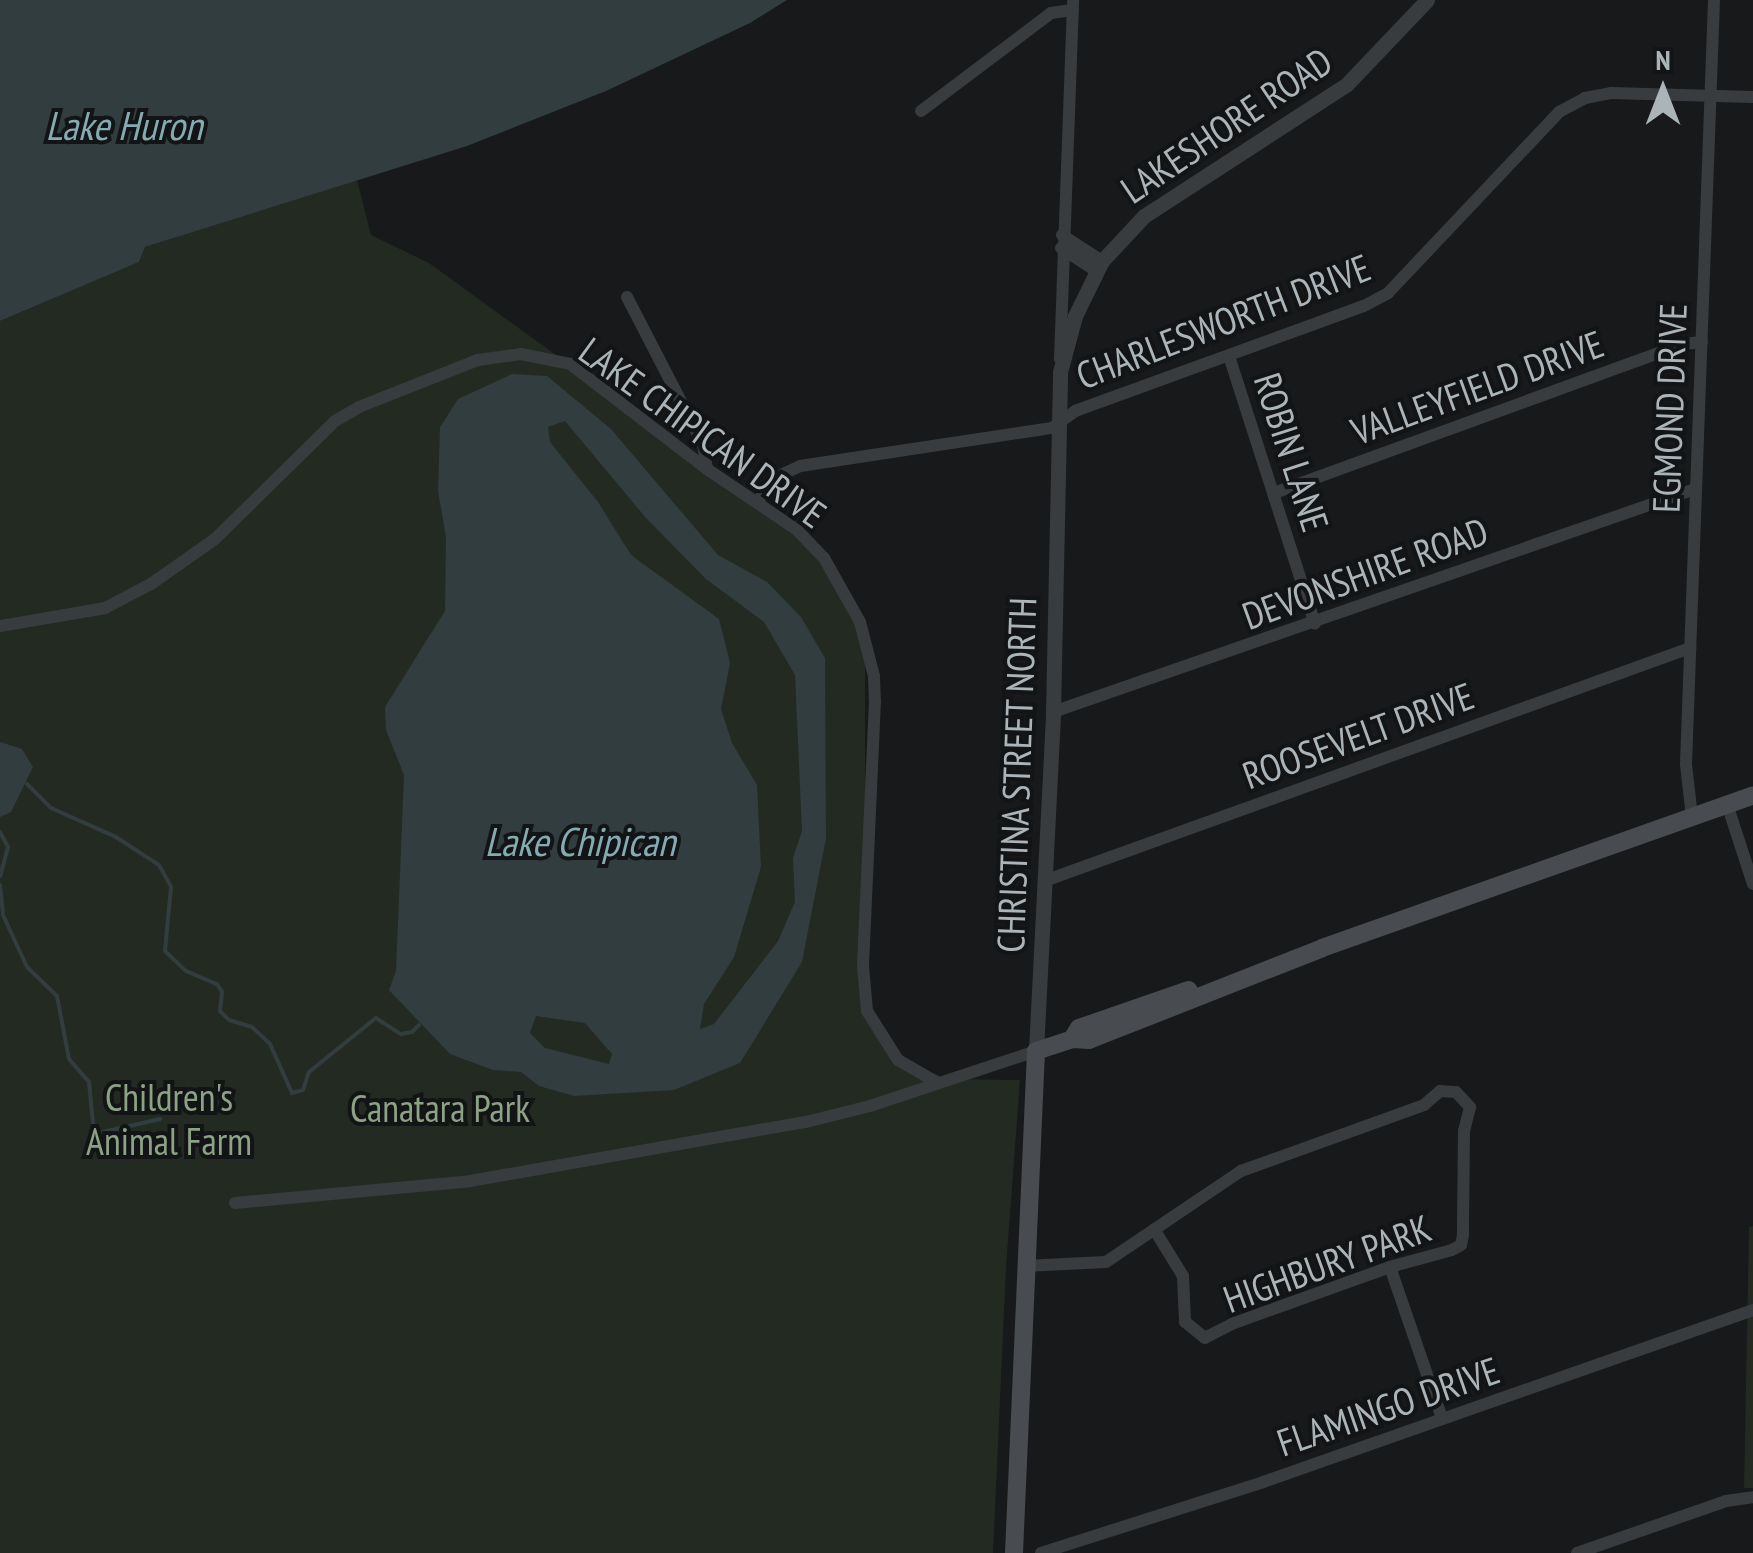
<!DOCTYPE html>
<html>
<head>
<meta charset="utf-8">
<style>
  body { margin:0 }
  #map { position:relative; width:1753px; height:1553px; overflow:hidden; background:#18191a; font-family:"PT Sans Narrow",sans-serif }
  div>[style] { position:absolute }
  .green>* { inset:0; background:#232a22 }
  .water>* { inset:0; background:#313d3f }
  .stream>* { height:4px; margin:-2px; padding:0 2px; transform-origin:2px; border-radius:2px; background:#313d3f }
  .minor>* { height:12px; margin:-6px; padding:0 6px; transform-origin:6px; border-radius:6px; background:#393c3f }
  .tertiary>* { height:15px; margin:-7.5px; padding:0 7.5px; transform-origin:7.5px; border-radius:7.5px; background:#393c3f }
  .secondary>* { height:18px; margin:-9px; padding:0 9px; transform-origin:9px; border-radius:9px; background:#484b4f }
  span { translate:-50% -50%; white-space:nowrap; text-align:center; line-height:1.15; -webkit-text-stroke:8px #131415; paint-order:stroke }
  .street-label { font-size:38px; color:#abb4b9 }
  .park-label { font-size:38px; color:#8ba284 }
  .water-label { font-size:40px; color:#85aab1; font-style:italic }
  .north { position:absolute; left:1613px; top:40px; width:100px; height:100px; -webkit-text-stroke:8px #131415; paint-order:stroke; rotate:0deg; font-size:28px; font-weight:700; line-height:40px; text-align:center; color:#abb4b9 }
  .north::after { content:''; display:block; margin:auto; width:35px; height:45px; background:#abb4b9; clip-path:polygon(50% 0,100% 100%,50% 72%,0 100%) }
</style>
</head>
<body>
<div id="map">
  <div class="green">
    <div style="clip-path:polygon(357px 180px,371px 235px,429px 263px,797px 530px,840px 583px,865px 651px,865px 966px,870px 1011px,901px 1060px,947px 1079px,1020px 1080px,1006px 1267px,993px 1553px,0 1553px,0 321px,139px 262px,145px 247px)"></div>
    <div style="clip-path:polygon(1753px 1226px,1753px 1488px,1744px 1488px,1749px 1227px)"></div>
  </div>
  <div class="water">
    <div style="clip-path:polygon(0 0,787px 0,750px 23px,606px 91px,467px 146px,145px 247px,139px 262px,0 321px)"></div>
    <div style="clip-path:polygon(evenodd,512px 374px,547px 376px,611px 429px,718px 555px,767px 582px,801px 617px,825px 658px,826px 838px,802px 962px,740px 1063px,674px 1090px,574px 1096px,539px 1086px,521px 1072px,493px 1070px,450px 1054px,389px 990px,396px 971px,404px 775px,386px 730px,385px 707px,445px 611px,446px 537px,438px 491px,440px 427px,458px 399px,512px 374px,565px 421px,646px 518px,706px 579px,764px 622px,795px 675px,802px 831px,793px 858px,795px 902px,778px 941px,714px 1024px,700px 1029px,704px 1004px,734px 957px,761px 867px,757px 785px,732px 743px,721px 709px,730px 663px,719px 619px,631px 555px,598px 502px,550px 442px,548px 427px,565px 421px,512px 374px,536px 1016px,585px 1023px,612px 1054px,609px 1064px,545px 1048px,530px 1033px,536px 1016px)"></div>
    <div style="clip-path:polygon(0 742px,22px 749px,33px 767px,11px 812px,0 817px)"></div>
  </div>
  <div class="stream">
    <div style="left:27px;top:784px;width:34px;rotate:45deg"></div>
    <div style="left:51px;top:808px;width:71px;rotate:24deg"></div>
    <div style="left:116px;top:837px;width:51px;rotate:33.1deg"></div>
    <div style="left:159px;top:865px;width:25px;rotate:61deg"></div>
    <div style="left:171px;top:887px;width:64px;rotate:95.4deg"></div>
    <div style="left:165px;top:951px;width:29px;rotate:44deg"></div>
    <div style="left:186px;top:971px;width:34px;rotate:23deg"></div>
    <div style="left:217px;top:984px;width:9px;rotate:58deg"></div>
    <div style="left:222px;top:992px;width:19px;rotate:96deg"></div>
    <div style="left:220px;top:1011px;width:13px;rotate:45deg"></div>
    <div style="left:229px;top:1020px;width:24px;rotate:17deg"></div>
    <div style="left:252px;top:1027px;width:25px;rotate:43deg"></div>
    <div style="left:270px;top:1044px;width:54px;rotate:65.8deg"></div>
    <div style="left:292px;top:1093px;width:11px;rotate:-15deg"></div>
    <div style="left:303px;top:1090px;width:19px;rotate:-72deg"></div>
    <div style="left:309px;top:1072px;width:86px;rotate:-38.9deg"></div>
    <div style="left:376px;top:1018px;width:30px;rotate:33deg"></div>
    <div style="left:401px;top:1034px;width:11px;rotate:-10deg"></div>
    <div style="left:412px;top:1032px;width:10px;rotate:-45deg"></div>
    <div style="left:0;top:832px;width:17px;rotate:62deg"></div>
    <div style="left:8px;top:847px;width:30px;rotate:105deg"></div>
    <div style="left:0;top:885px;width:30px;rotate:84deg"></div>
    <div style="left:3px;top:915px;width:57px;rotate:65.2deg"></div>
    <div style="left:27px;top:967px;width:42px;rotate:44deg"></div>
    <div style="left:57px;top:996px;width:64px;rotate:79.2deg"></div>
    <div style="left:69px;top:1059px;width:30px;rotate:49deg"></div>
    <div style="left:89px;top:1082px;width:52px;rotate:84.5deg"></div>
    <div style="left:94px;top:1134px;width:68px;rotate:-12.8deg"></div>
  </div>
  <div class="minor">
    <div style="left:921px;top:111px;width:163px;rotate:-37deg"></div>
    <div style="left:1051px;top:13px;width:22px;rotate:-8deg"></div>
    <div style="left:1062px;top:235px;width:48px;rotate:33deg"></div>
    <div style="left:1061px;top:248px;width:42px;rotate:33.3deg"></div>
    <div style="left:627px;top:297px;width:165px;rotate:62.7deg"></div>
    <div style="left:703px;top:444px;width:25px;rotate:81deg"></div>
    <div style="left:1229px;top:356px;width:281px;rotate:72.2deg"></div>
    <div style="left:1060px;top:359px;width:359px;rotate:-87.9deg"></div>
    <div style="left:1274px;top:493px;width:435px;rotate:-20deg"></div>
    <div style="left:1683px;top:344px;width:19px;rotate:-6deg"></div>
    <div style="left:757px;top:501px;width:35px;rotate:-47deg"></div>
    <div style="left:781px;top:475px;width:21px;rotate:-25deg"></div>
    <div style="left:800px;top:466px;width:255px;rotate:-8.6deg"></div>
    <div style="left:1052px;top:428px;width:29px;rotate:-36deg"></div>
    <div style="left:1075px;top:411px;width:307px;rotate:-20deg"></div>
    <div style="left:1364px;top:306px;width:27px;rotate:-28deg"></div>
    <div style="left:1388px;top:293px;width:249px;rotate:-46.6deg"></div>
    <div style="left:1559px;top:112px;width:30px;rotate:-28deg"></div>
    <div style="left:1585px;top:98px;width:26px;rotate:-11deg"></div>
    <div style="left:1611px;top:93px;width:142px;rotate:1.6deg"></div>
    <div style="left:0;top:626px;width:107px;rotate:-9.7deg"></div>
    <div style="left:105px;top:608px;width:52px;rotate:-27.6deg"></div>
    <div style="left:151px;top:584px;width:78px;rotate:-35.1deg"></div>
    <div style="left:215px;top:539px;width:168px;rotate:-44.5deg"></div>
    <div style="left:335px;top:421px;width:28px;rotate:-30deg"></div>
    <div style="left:359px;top:407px;width:128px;rotate:-21.6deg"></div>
    <div style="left:478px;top:360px;width:43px;rotate:-7.9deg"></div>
    <div style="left:521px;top:354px;width:50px;rotate:11.5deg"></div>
    <div style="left:570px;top:364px;width:173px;rotate:37.5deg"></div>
    <div style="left:707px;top:469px;width:109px;rotate:34.1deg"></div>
    <div style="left:797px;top:530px;width:39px;rotate:46deg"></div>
    <div style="left:824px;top:558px;width:73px;rotate:60.6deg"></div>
    <div style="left:860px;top:622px;width:56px;rotate:75.5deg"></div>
    <div style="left:874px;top:676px;width:25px;rotate:88deg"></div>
    <div style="left:875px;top:701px;width:265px;rotate:92.6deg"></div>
    <div style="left:863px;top:966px;width:45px;rotate:84.9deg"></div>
    <div style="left:867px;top:1011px;width:58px;rotate:57.7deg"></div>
    <div style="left:898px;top:1060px;width:46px;rotate:29.9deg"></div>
    <div style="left:1053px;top:712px;width:680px;rotate:-19.15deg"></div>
    <div style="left:1727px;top:804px;width:84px;rotate:72deg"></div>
    <div style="left:1692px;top:817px;width:53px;rotate:-96.5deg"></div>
    <div style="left:1686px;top:764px;width:765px;rotate:-87.9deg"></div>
    <div style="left:1047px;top:880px;width:684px;rotate:-19.84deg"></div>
    <div style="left:235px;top:1203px;width:236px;rotate:-5.3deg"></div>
    <div style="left:470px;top:1181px;width:341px;rotate:-10deg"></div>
    <div style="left:806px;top:1122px;width:66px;rotate:-14deg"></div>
    <div style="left:870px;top:1106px;width:175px;rotate:-18.3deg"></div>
    <div style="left:1024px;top:1266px;width:82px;rotate:-2.8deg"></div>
    <div style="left:1106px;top:1262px;width:163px;rotate:-34deg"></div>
    <div style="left:1241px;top:1171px;width:195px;rotate:-19.8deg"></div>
    <div style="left:1424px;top:1105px;width:21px;rotate:-41deg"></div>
    <div style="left:1440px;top:1091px;width:16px;rotate:4deg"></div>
    <div style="left:1456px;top:1092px;width:21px;rotate:47deg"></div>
    <div style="left:1470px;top:1107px;width:25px;rotate:104deg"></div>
    <div style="left:1464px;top:1131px;width:104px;rotate:90.6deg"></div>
    <div style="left:1463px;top:1235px;width:10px;rotate:101deg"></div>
    <div style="left:1461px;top:1245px;width:10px;rotate:151deg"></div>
    <div style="left:1452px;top:1250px;width:64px;rotate:164.7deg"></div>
    <div style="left:1390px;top:1267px;width:168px;rotate:160.2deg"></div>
    <div style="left:1232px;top:1324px;width:30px;rotate:153deg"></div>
    <div style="left:1205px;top:1338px;width:26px;rotate:-141deg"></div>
    <div style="left:1185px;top:1322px;width:46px;rotate:-92.5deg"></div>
    <div style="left:1183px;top:1276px;width:55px;rotate:-121.7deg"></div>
    <div style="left:1390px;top:1267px;width:160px;rotate:71deg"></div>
    <div style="left:1041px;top:1553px;width:233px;rotate:-17.7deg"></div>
    <div style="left:1263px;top:1482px;width:519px;rotate:-19.34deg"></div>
    <div style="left:1577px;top:1553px;width:158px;rotate:-19.2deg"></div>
    <div style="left:1726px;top:1501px;width:27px;rotate:-8deg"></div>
  </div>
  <div class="tertiary">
    <div style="left:1036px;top:1051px;width:339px;rotate:-87.1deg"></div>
    <div style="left:1053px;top:712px;width:340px;rotate:-88.8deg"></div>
    <div style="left:1060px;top:372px;width:58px;rotate:-75deg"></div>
    <div style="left:1075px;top:316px;width:61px;rotate:-63.9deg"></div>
    <div style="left:1102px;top:261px;width:62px;rotate:-47deg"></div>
    <div style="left:1144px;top:216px;width:242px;rotate:-33deg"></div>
    <div style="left:1347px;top:84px;width:116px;rotate:-46.4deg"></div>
  </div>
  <div class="secondary">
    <div style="left:1072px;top:1039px;width:13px;rotate:-58deg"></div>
    <div style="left:1079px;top:1028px;width:116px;rotate:-19.1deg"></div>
    <div style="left:1014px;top:1553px;width:502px;rotate:-87.49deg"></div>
    <div style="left:1036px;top:1051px;width:38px;rotate:-18deg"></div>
    <div style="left:1072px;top:1039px;width:17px;rotate:3deg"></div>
    <div style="left:1089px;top:1040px;width:251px;rotate:-21.5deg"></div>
    <div style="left:1322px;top:948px;width:457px;rotate:-19.5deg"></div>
  </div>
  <div class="street-label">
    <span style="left:1226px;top:125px;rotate:-34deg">LAKESHORE ROAD</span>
    <span style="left:1223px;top:321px;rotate:-21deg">CHARLESWORTH DRIVE</span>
    <span style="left:1477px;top:387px;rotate:-20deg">VALLEYFIELD DRIVE</span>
    <span style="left:1669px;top:408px;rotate:-88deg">EGMOND DRIVE</span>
    <span style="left:703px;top:432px;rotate:36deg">LAKE CHIPICAN DRIVE</span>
    <span style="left:1292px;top:452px;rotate:72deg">ROBIN LANE</span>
    <span style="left:1365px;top:573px;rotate:-20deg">DEVONSHIRE ROAD</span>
    <span style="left:1358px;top:735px;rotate:-20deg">ROOSEVELT DRIVE</span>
    <span style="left:1016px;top:775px;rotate:-88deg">CHRISTINA STREET NORTH</span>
    <span style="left:1327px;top:1263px;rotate:-20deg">HIGHBURY PARK</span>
    <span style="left:1388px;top:1406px;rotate:-19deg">FLAMINGO DRIVE</span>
  </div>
  <div class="park-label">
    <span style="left:169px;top:1119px">Children's<br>Animal Farm</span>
    <span style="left:440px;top:1108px">Canatara Park</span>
  </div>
  <div class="water-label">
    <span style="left:124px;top:125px">Lake Huron</span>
    <span style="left:580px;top:841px">Lake Chipican</span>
  </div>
  <div class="north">N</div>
</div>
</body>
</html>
